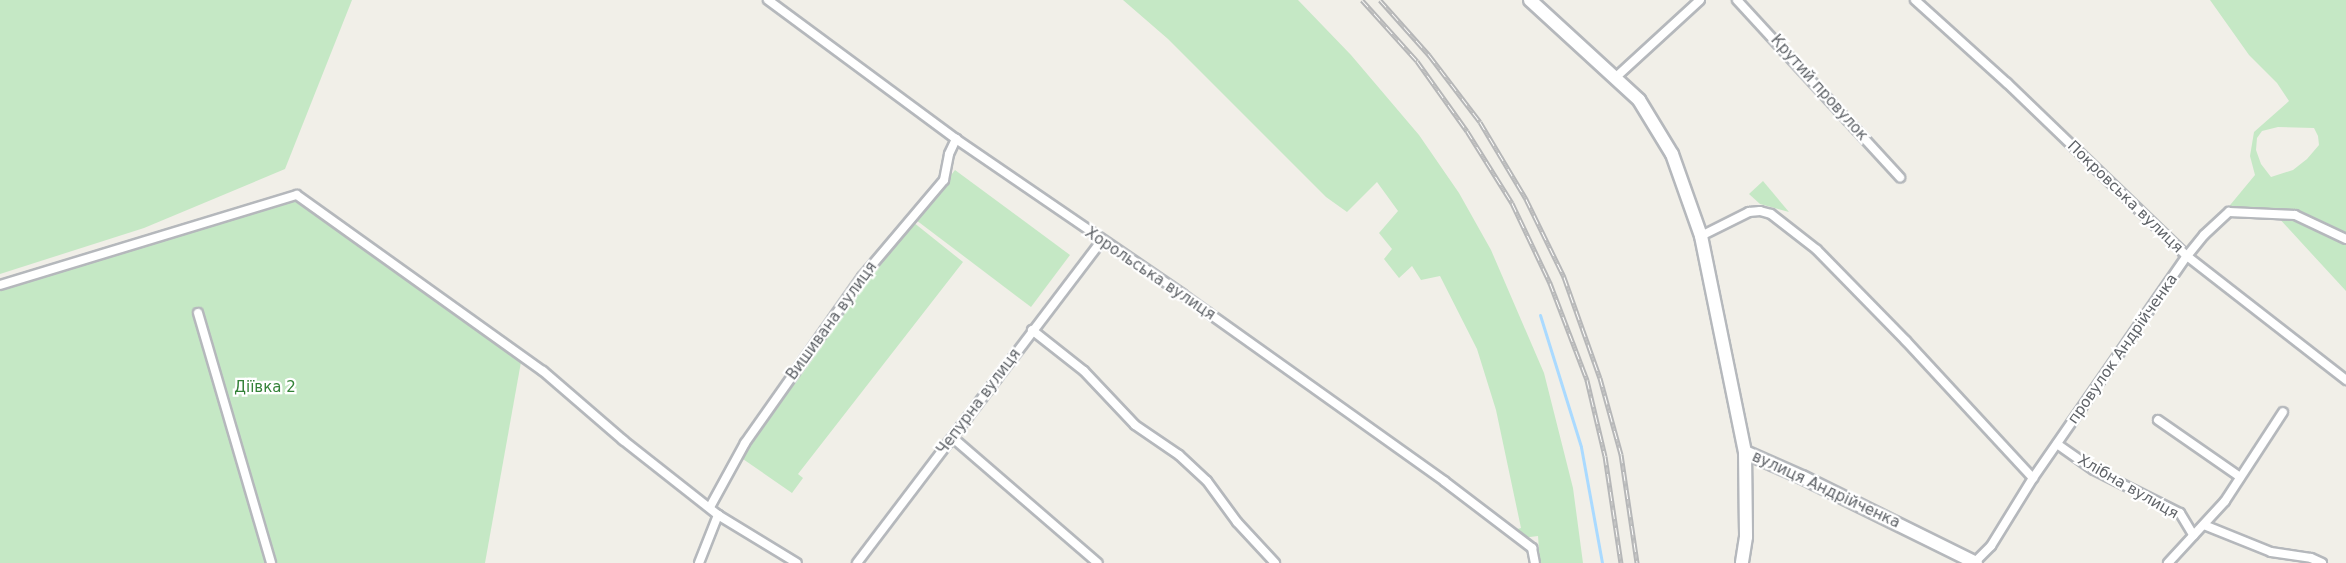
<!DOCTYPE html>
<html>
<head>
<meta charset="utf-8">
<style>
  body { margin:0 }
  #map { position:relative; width:2346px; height:563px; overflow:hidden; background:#f1efe8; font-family:"DejaVu Sans",sans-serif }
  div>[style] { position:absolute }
  .green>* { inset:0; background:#c5e8c5 }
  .stream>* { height:3px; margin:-1.5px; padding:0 1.5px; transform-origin:1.5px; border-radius:1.5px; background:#aadaff }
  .roads { filter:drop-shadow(2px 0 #b5b8bc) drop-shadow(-2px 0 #b5b8bc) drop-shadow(0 2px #b5b8bc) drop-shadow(0 -2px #b5b8bc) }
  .street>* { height:8px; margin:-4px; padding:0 4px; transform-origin:4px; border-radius:4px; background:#fff }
  .secondary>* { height:12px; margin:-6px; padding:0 6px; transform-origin:6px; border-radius:6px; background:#fff }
  .rail>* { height:5px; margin-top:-2.5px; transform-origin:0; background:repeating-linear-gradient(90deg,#fff 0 9px,#b6b7b8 0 18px); box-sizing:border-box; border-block:2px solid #b6b7b8 }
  span { translate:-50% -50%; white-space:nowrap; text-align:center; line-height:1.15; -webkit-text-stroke:4.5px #fff; paint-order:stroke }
  .street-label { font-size:15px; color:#5f6368 }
  .park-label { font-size:15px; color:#348238 }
</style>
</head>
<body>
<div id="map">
  <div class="green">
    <div style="clip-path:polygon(0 0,352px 0,285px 169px,144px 228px,0 274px)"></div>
    <div style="clip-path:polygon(1123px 0,1298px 0,1351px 55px,1419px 135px,1459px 193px,1491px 250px,1544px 373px,1573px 488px,1583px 563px,1540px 563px,1538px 536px,1522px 538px,1514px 530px,1521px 528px,1496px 410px,1477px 349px,1440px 276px,1421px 280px,1412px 266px,1399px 278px,1384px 259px,1392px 249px,1379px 233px,1398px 211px,1377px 182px,1347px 212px,1326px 197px,1168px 39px)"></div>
    <div style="clip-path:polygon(evenodd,2210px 0,2346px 0,2346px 291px,2276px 215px,2226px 210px,2255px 175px,2250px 156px,2254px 132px,2289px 101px,2277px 83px,2249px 55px,2210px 0,2278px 127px,2314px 128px,2318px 136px,2319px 145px,2307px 159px,2293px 170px,2271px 177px,2261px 164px,2256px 150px,2257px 138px,2262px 131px,2278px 127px)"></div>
    <div style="clip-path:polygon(955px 170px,1070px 255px,1031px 307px,916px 220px)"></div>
    <div style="clip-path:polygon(1763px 181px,1789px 212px,1760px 204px,1749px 194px)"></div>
    <div style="clip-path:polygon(290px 199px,310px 206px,460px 314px,521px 362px,485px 563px,0 563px,0 289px)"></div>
    <div style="clip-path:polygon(913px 222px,963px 262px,798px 474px,803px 478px,792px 493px,740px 457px,865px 279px)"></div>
  </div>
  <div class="stream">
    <div style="left:1540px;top:315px;width:138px;rotate:72.7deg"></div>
    <div style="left:1581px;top:447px;width:118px;rotate:79.7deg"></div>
  </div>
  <div class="roads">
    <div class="street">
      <div style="left:768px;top:0;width:234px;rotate:36.5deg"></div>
      <div style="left:956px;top:139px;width:274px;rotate:34.4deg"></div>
      <div style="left:1182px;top:294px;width:322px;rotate:35.5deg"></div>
      <div style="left:1444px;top:481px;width:111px;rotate:37.3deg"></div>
      <div style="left:1532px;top:548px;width:15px;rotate:79deg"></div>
      <div style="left:1737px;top:0;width:241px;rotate:47.4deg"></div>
      <div style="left:1915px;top:0;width:124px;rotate:42.1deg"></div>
      <div style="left:2007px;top:83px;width:250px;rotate:43.9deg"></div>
      <div style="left:2187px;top:256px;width:202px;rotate:37.9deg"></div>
      <div style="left:1615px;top:78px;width:115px;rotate:-42.5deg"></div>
      <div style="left:1701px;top:236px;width:54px;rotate:-26.6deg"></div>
      <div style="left:1749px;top:212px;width:11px;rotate:-5deg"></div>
      <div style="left:1760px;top:211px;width:11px;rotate:15deg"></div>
      <div style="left:1771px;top:214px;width:58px;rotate:38deg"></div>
      <div style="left:1817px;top:250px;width:127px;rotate:45.6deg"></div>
      <div style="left:1906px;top:341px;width:187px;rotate:47.2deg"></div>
      <div style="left:0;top:285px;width:310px;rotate:-16.9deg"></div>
      <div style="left:297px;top:195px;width:302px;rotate:35.6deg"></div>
      <div style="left:543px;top:371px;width:106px;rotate:40.8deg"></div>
      <div style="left:623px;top:440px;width:121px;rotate:38.3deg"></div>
      <div style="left:718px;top:515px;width:92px;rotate:31.3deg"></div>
      <div style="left:198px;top:313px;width:260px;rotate:73.7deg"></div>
      <div style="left:1032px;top:330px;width:66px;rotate:38.3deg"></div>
      <div style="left:1084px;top:371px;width:74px;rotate:46.6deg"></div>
      <div style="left:1135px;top:425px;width:53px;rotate:34.3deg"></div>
      <div style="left:1179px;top:455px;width:38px;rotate:43deg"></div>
      <div style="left:1207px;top:481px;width:51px;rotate:53.8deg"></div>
      <div style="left:1237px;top:522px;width:56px;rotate:47.2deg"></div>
      <div style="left:2158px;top:420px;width:100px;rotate:34.8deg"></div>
      <div style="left:953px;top:438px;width:191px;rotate:40.8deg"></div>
      <div style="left:2057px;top:444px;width:45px;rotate:35.1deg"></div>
      <div style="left:2094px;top:470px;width:96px;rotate:26.6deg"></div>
      <div style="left:2180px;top:513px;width:26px;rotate:59deg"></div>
      <div style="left:710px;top:507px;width:73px;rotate:-61.3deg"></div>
      <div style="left:745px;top:443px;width:203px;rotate:-54.8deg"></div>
      <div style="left:862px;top:277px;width:127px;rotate:-49.8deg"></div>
      <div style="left:944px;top:180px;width:26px;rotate:-79deg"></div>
      <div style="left:949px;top:154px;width:17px;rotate:-65deg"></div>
      <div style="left:2204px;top:525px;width:72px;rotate:21.9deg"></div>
      <div style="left:2271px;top:552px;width:40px;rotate:8.5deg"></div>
      <div style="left:2311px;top:558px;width:12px;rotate:24deg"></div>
      <div style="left:699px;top:563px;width:52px;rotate:-68.4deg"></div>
      <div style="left:857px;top:563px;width:404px;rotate:-52.8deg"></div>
      <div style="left:1974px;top:563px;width:24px;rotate:-45deg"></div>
      <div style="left:1991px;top:546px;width:80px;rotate:-58.3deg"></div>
      <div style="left:2033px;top:478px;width:270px;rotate:-55.3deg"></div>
      <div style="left:2187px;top:256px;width:27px;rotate:-51deg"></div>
      <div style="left:2204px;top:235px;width:34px;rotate:-43deg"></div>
      <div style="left:2229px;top:212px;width:66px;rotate:2.6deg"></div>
      <div style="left:2295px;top:215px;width:56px;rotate:25.2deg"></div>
      <div style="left:2168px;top:563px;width:84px;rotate:-47.4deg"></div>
      <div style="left:2225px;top:501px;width:106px;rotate:-56.9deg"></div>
    </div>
    <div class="secondary">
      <div style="left:1530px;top:0;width:148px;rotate:42.5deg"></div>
      <div style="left:1639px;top:100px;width:63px;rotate:58.6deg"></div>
      <div style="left:1672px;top:154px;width:87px;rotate:70.5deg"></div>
      <div style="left:1701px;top:236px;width:220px;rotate:78.5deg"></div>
      <div style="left:1745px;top:452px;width:85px;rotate:89.3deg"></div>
      <div style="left:1746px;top:537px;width:26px;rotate:99deg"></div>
      <div style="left:1745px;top:452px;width:62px;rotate:23.7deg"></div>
      <div style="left:1802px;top:477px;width:194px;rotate:26.3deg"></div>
    </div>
  </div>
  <div class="rail">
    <div style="left:1362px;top:0;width:82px;rotate:48deg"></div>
    <div style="left:1417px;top:61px;width:86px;rotate:54.5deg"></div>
    <div style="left:1467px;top:131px;width:85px;rotate:58deg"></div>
    <div style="left:1512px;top:203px;width:89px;rotate:64.6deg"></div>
    <div style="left:1550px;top:283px;width:104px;rotate:69.1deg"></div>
    <div style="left:1587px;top:380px;width:78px;rotate:76.7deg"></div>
    <div style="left:1605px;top:456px;width:108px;rotate:81.5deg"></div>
    <div style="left:1380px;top:0;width:74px;rotate:48.3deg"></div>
    <div style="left:1429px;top:55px;width:84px;rotate:52.7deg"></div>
    <div style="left:1480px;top:122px;width:90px;rotate:59.1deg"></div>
    <div style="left:1526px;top:199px;width:87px;rotate:64deg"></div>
    <div style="left:1564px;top:277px;width:107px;rotate:70.4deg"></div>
    <div style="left:1600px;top:378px;width:79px;rotate:74.6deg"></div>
    <div style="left:1621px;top:454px;width:110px;rotate:81.6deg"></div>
  </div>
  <div class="street-label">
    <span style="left:1819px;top:88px;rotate:48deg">Крутий провулок</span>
    <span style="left:2125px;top:197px;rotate:44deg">Покровська вулиця</span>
    <span style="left:1150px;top:274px;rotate:34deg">Хорольська вулиця</span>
    <span style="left:832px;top:321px;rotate:-54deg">Вишивана вулиця</span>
    <span style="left:2123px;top:349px;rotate:-55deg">провулок Андрійченка</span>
    <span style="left:979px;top:402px;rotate:-53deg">Чепурна вулиця</span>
    <span style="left:2128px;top:487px;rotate:30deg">Хлібна вулиця</span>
    <span style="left:1826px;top:490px;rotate:25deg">вулиця Андрійченка</span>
  </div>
  <div class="park-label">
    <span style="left:265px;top:388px">Діївка 2</span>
  </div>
</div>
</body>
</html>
